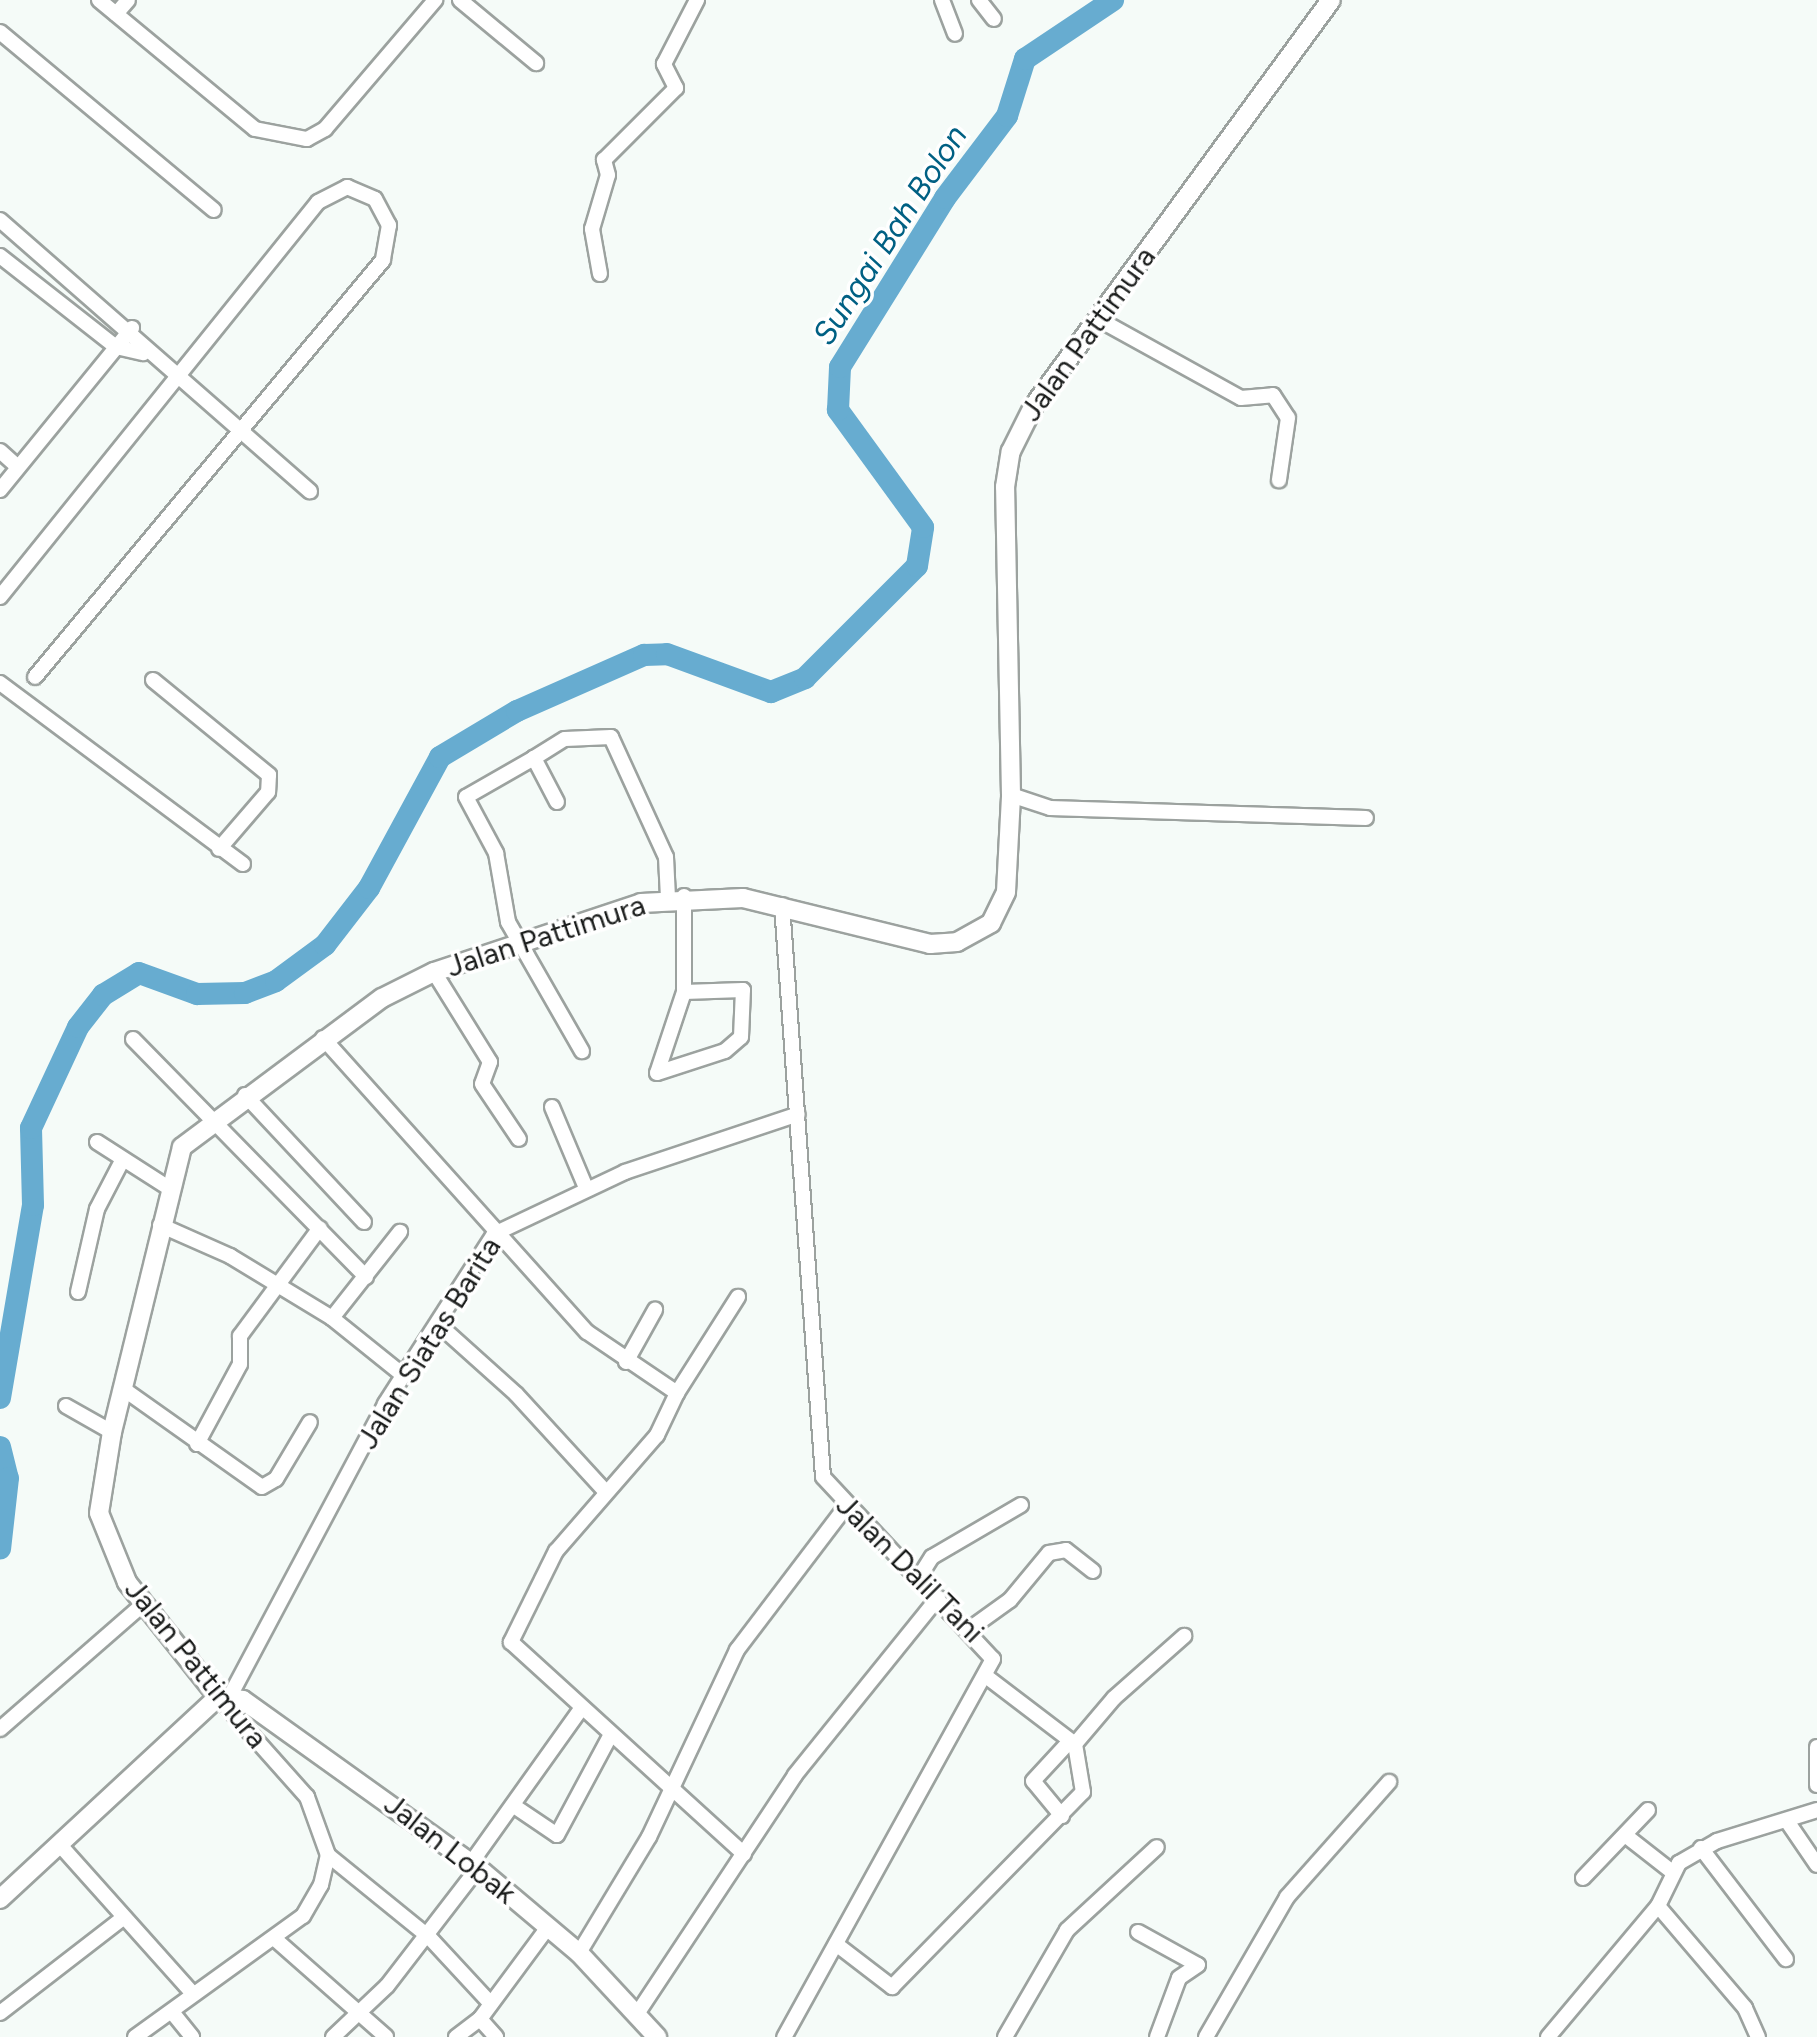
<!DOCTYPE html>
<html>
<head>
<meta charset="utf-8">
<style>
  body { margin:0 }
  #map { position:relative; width:1817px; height:2037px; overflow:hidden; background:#f5fbf8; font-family:Figtree,sans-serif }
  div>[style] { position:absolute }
  .river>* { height:22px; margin:-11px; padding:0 11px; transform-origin:11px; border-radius:11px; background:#67acd0 }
  .roads { filter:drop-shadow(2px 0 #9ca29f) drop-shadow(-2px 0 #9ca29f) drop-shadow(0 2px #9ca29f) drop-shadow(0 -2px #9ca29f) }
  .minor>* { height:14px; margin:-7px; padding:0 7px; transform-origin:7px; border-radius:7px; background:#fff }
  .tertiary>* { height:18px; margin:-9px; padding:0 9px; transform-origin:9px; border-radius:9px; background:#fff }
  span { translate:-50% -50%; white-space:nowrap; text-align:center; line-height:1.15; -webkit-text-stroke:7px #fff; paint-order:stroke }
  .street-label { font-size:30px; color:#1b1d1c }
  .water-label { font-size:32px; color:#006083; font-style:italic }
</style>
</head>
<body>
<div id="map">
  <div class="river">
    <div style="left:0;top:1398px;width:196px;rotate:-80.3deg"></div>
    <div style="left:33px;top:1205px;width:77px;rotate:-91.5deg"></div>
    <div style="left:31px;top:1128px;width:111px;rotate:-65deg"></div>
    <div style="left:78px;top:1027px;width:41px;rotate:-52deg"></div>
    <div style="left:103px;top:995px;width:42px;rotate:-31.4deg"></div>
    <div style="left:139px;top:973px;width:62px;rotate:19.9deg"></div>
    <div style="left:197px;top:994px;width:48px;rotate:-1.2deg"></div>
    <div style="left:245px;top:993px;width:33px;rotate:-21deg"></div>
    <div style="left:276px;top:981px;width:61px;rotate:-36.3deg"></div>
    <div style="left:325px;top:945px;width:72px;rotate:-52.3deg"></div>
    <div style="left:369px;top:888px;width:149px;rotate:-61.5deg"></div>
    <div style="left:440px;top:757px;width:90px;rotate:-30.9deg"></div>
    <div style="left:517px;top:711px;width:139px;rotate:-23.8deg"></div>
    <div style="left:644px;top:655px;width:23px;rotate:-2deg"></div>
    <div style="left:667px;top:654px;width:111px;rotate:20.1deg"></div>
    <div style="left:771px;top:692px;width:37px;rotate:-22deg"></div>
    <div style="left:805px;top:678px;width:158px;rotate:-45deg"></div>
    <div style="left:917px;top:566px;width:39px;rotate:-81deg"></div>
    <div style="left:923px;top:527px;width:145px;rotate:-126deg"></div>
    <div style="left:838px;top:410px;width:43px;rotate:-87.3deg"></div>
    <div style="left:840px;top:367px;width:199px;rotate:-58.1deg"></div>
    <div style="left:945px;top:198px;width:103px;rotate:-52.9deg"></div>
    <div style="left:1007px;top:116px;width:60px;rotate:-72.5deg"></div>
    <div style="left:1025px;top:59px;width:106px;rotate:-33.8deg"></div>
    <div style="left:0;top:1447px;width:32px;rotate:76deg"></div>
    <div style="left:8px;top:1478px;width:71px;rotate:96.4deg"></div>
  </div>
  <div class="roads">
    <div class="minor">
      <div style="left:99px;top:0;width:202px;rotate:39.6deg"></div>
      <div style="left:255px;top:129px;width:53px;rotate:10.9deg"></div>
      <div style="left:307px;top:139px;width:21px;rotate:-29deg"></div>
      <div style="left:325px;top:129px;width:170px;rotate:-49.5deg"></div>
      <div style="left:460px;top:0;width:99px;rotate:39.7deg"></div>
      <div style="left:942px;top:0;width:36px;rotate:69deg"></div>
      <div style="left:979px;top:0;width:24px;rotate:52deg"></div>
      <div style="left:116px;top:14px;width:18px;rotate:-49deg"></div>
      <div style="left:0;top:32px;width:278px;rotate:39.8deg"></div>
      <div style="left:0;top:220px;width:412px;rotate:41.2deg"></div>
      <div style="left:0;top:256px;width:147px;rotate:38.1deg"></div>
      <div style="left:116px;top:347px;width:28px;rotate:13deg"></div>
      <div style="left:600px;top:274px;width:46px;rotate:-100.1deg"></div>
      <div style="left:592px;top:229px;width:56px;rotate:-73.5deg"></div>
      <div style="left:608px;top:175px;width:16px;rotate:-105deg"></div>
      <div style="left:604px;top:160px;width:102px;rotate:-45deg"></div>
      <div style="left:676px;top:88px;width:27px;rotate:-117deg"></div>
      <div style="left:664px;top:64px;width:72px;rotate:-62.7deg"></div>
      <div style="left:1098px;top:319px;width:163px;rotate:28.9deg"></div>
      <div style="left:1241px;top:398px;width:32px;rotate:-5deg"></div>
      <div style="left:1273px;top:395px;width:27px;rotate:57deg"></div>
      <div style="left:1288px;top:418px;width:63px;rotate:98.3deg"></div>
      <div style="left:0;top:451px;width:24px;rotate:42deg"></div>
      <div style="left:0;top:490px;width:209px;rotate:-50.8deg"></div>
      <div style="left:0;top:597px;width:507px;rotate:-51.16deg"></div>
      <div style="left:318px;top:202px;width:33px;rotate:-27deg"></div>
      <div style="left:347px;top:187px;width:30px;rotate:23deg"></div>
      <div style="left:375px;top:199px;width:30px;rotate:62deg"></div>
      <div style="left:389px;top:225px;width:36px;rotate:100deg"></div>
      <div style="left:383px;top:260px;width:543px;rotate:129.85deg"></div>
      <div style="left:153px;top:680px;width:150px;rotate:39.3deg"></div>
      <div style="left:269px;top:775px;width:17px;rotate:93deg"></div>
      <div style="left:268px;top:792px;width:75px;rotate:130.7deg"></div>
      <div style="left:0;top:683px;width:303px;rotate:36.7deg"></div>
      <div style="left:534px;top:758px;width:36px;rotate:-32deg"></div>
      <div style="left:565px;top:739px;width:46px;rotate:-2.5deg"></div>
      <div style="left:611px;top:737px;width:132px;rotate:65.4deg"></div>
      <div style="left:666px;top:857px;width:41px;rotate:87.2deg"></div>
      <div style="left:1011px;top:795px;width:41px;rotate:18.4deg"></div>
      <div style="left:1050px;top:808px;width:316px;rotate:1.8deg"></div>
      <div style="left:557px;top:802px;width:50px;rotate:-117.6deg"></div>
      <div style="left:534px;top:758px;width:78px;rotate:150.2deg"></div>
      <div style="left:466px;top:797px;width:64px;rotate:61.8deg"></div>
      <div style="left:496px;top:853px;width:70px;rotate:80.1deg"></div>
      <div style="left:508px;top:922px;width:149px;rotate:60.2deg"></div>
      <div style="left:684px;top:896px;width:96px;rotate:90deg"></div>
      <div style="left:684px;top:992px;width:85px;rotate:108.4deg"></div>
      <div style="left:657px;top:1073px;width:71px;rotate:-17.9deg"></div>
      <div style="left:725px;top:1051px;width:21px;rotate:-41deg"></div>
      <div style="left:741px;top:1037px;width:47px;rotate:-87.6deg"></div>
      <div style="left:743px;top:990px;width:59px;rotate:178.1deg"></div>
      <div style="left:782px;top:905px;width:573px;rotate:85.9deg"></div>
      <div style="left:823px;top:1477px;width:249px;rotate:47deg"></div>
      <div style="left:993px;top:1659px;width:432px;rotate:118.9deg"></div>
      <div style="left:434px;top:972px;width:106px;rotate:58.1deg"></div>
      <div style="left:490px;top:1062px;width:23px;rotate:110deg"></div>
      <div style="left:482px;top:1084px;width:66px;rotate:56.1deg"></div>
      <div style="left:323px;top:1038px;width:395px;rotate:48.1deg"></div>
      <div style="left:587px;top:1332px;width:109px;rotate:34.1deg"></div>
      <div style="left:677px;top:1393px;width:47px;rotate:115.5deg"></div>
      <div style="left:657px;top:1435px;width:154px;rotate:131deg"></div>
      <div style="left:556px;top:1551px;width:102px;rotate:116.3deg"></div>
      <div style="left:511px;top:1642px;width:315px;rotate:42.3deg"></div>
      <div style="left:133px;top:1039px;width:333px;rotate:45.6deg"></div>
      <div style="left:245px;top:1095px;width:174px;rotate:46.9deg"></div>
      <div style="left:552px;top:1107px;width:88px;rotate:67.2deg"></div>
      <div style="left:97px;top:1142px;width:85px;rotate:32.6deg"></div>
      <div style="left:160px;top:1225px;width:77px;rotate:23.9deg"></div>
      <div style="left:230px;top:1256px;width:119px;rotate:31.3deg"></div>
      <div style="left:332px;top:1318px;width:91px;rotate:38.8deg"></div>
      <div style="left:78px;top:1292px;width:85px;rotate:-77.1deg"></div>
      <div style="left:97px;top:1209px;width:54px;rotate:-62.5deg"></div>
      <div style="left:332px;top:1318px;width:110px;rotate:-51.7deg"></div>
      <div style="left:438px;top:1324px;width:105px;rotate:41.9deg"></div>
      <div style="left:516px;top:1394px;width:130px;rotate:47.5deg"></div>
      <div style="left:626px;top:1362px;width:60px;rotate:-60.9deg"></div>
      <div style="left:122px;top:1388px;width:171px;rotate:35.3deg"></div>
      <div style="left:262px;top:1487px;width:16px;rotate:-30deg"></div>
      <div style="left:276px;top:1479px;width:66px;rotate:-59.2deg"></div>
      <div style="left:677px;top:1393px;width:114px;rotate:-57.6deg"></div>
      <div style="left:66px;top:1406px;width:53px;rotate:29.5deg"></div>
      <div style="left:197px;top:1444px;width:91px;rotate:-61.7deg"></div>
      <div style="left:240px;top:1364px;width:28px;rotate:-90deg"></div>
      <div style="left:240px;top:1336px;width:134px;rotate:-53.5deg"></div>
      <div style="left:918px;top:1579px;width:26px;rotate:-58deg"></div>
      <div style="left:932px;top:1557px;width:103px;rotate:-30.3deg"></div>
      <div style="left:971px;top:1628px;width:48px;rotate:-35.7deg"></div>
      <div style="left:1010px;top:1600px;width:61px;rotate:-50.3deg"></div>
      <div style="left:1049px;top:1553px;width:17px;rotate:-10deg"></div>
      <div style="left:1066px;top:1550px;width:34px;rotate:38deg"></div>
      <div style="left:230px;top:1696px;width:331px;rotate:-62deg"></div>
      <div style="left:385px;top:1404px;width:202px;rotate:-57.3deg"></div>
      <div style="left:494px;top:1234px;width:145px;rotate:-25.3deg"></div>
      <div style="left:625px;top:1172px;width:182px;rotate:-18.5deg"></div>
      <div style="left:0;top:1729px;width:189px;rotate:-41.1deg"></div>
      <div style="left:1075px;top:1744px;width:60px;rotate:-49.7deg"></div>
      <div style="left:1114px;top:1698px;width:94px;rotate:-41.5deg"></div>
      <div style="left:1817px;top:1747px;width:38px;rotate:90deg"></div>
      <div style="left:517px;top:1808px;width:48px;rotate:34deg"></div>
      <div style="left:557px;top:1835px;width:112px;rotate:-61.8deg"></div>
      <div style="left:1062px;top:1816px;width:45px;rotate:-129.6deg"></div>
      <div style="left:1033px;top:1781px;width:54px;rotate:-47.2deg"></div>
      <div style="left:1787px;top:1821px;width:53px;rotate:55.7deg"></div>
      <div style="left:1625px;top:1835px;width:58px;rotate:38deg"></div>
      <div style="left:60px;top:1845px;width:200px;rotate:48.2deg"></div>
      <div style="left:1701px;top:1848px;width:140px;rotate:52.6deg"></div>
      <div style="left:328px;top:1855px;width:130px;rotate:39.1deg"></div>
      <div style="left:429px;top:1937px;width:91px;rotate:47.2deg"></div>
      <div style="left:471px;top:1863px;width:188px;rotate:-54.5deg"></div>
      <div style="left:1583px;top:1878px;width:94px;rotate:-46.3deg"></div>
      <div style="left:1658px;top:1906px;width:134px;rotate:49.5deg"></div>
      <div style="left:1745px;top:2008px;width:32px;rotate:66deg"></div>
      <div style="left:1138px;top:1932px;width:68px;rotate:28.8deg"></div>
      <div style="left:1198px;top:1965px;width:23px;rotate:146deg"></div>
      <div style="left:1179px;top:1978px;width:63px;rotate:110.4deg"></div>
      <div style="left:275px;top:1939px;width:148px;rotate:41.4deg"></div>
      <div style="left:836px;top:1944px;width:71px;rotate:37.5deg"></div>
      <div style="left:892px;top:1987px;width:273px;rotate:-45.6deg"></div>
      <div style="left:1083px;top:1792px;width:49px;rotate:-99.5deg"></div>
      <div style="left:1075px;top:1744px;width:111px;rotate:-142.7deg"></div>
      <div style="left:579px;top:1953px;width:135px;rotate:-58.9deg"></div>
      <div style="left:649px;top:1837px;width:207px;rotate:-64.8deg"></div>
      <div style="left:737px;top:1650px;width:182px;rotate:-52.8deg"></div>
      <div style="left:639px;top:2011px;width:283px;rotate:-56.5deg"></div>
      <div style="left:795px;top:1775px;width:228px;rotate:-51.1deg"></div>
      <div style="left:172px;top:2012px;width:32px;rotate:51deg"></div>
      <div style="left:0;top:2013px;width:155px;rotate:-37.7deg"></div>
      <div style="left:480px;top:2019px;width:24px;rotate:48deg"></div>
      <div style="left:135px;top:2037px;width:207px;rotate:-35.8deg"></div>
      <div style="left:303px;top:1916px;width:36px;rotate:-60deg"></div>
      <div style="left:321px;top:1885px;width:31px;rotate:-77deg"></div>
      <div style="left:328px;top:1855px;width:62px;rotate:-109.9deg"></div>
      <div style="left:307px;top:1797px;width:134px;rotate:-131.7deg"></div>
      <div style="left:333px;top:2037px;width:74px;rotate:-43.4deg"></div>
      <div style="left:387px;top:1986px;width:149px;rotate:-52.4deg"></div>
      <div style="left:456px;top:2037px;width:30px;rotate:-37deg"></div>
      <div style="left:480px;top:2019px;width:114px;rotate:-53.5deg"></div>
      <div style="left:1005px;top:2037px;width:124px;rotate:-59.9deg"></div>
      <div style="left:1067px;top:1930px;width:122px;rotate:-42.7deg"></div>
      <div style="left:1206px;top:2037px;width:162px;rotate:-59.9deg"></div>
      <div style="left:1287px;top:1897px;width:154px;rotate:-48.4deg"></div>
      <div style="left:1548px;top:2037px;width:171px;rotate:-50deg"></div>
      <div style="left:1658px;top:1906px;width:48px;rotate:-64deg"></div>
      <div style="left:1679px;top:1863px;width:44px;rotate:-30.1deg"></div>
      <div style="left:1717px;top:1841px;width:105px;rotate:-17.2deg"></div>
    </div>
    <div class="tertiary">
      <div style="left:218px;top:1697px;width:147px;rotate:-128.4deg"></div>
      <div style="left:127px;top:1582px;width:74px;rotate:-112.1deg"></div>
      <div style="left:99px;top:1513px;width:82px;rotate:-80.9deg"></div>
      <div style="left:112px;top:1432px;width:293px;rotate:-76.2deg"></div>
      <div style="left:182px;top:1147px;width:249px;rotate:-36.7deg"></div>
      <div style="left:382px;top:998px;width:58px;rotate:-26.6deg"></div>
      <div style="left:434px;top:972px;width:218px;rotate:-18.4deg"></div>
      <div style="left:641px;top:903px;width:102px;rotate:-2.8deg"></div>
      <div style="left:743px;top:898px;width:193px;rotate:13.8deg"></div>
      <div style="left:930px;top:944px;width:27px;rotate:-4deg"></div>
      <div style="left:957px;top:942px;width:39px;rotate:-29deg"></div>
      <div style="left:991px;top:923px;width:34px;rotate:-64deg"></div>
      <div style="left:1006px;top:892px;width:97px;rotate:-87deg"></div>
      <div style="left:1011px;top:795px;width:308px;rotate:-91.1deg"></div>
      <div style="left:1005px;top:487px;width:36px;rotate:-81deg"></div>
      <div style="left:1011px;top:451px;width:49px;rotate:-63.4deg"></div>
      <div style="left:1033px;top:407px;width:504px;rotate:-53.79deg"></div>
      <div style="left:218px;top:1697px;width:25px;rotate:7deg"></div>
      <div style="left:243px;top:1700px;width:289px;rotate:35.6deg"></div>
      <div style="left:478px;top:1868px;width:132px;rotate:40.1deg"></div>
      <div style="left:579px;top:1953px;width:115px;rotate:47.1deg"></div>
      <div style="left:0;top:1899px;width:297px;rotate:-42.8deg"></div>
    </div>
  </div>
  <div class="street-label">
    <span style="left:1088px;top:334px;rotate:-54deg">Jalan Pattimura</span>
    <span style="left:546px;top:936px;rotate:-18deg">Jalan Pattimura</span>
    <span style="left:429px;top:1343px;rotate:-58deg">Jalan Siatas Barita</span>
    <span style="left:910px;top:1569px;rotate:45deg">Jalan Dalil Tani</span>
    <span style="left:196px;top:1664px;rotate:51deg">Jalan Pattimura</span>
    <span style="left:450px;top:1849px;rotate:38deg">Jalan Lobak</span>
  </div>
  <div class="water-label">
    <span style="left:890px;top:235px;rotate:-57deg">Sungai Bah Bolon</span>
  </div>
</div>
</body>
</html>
